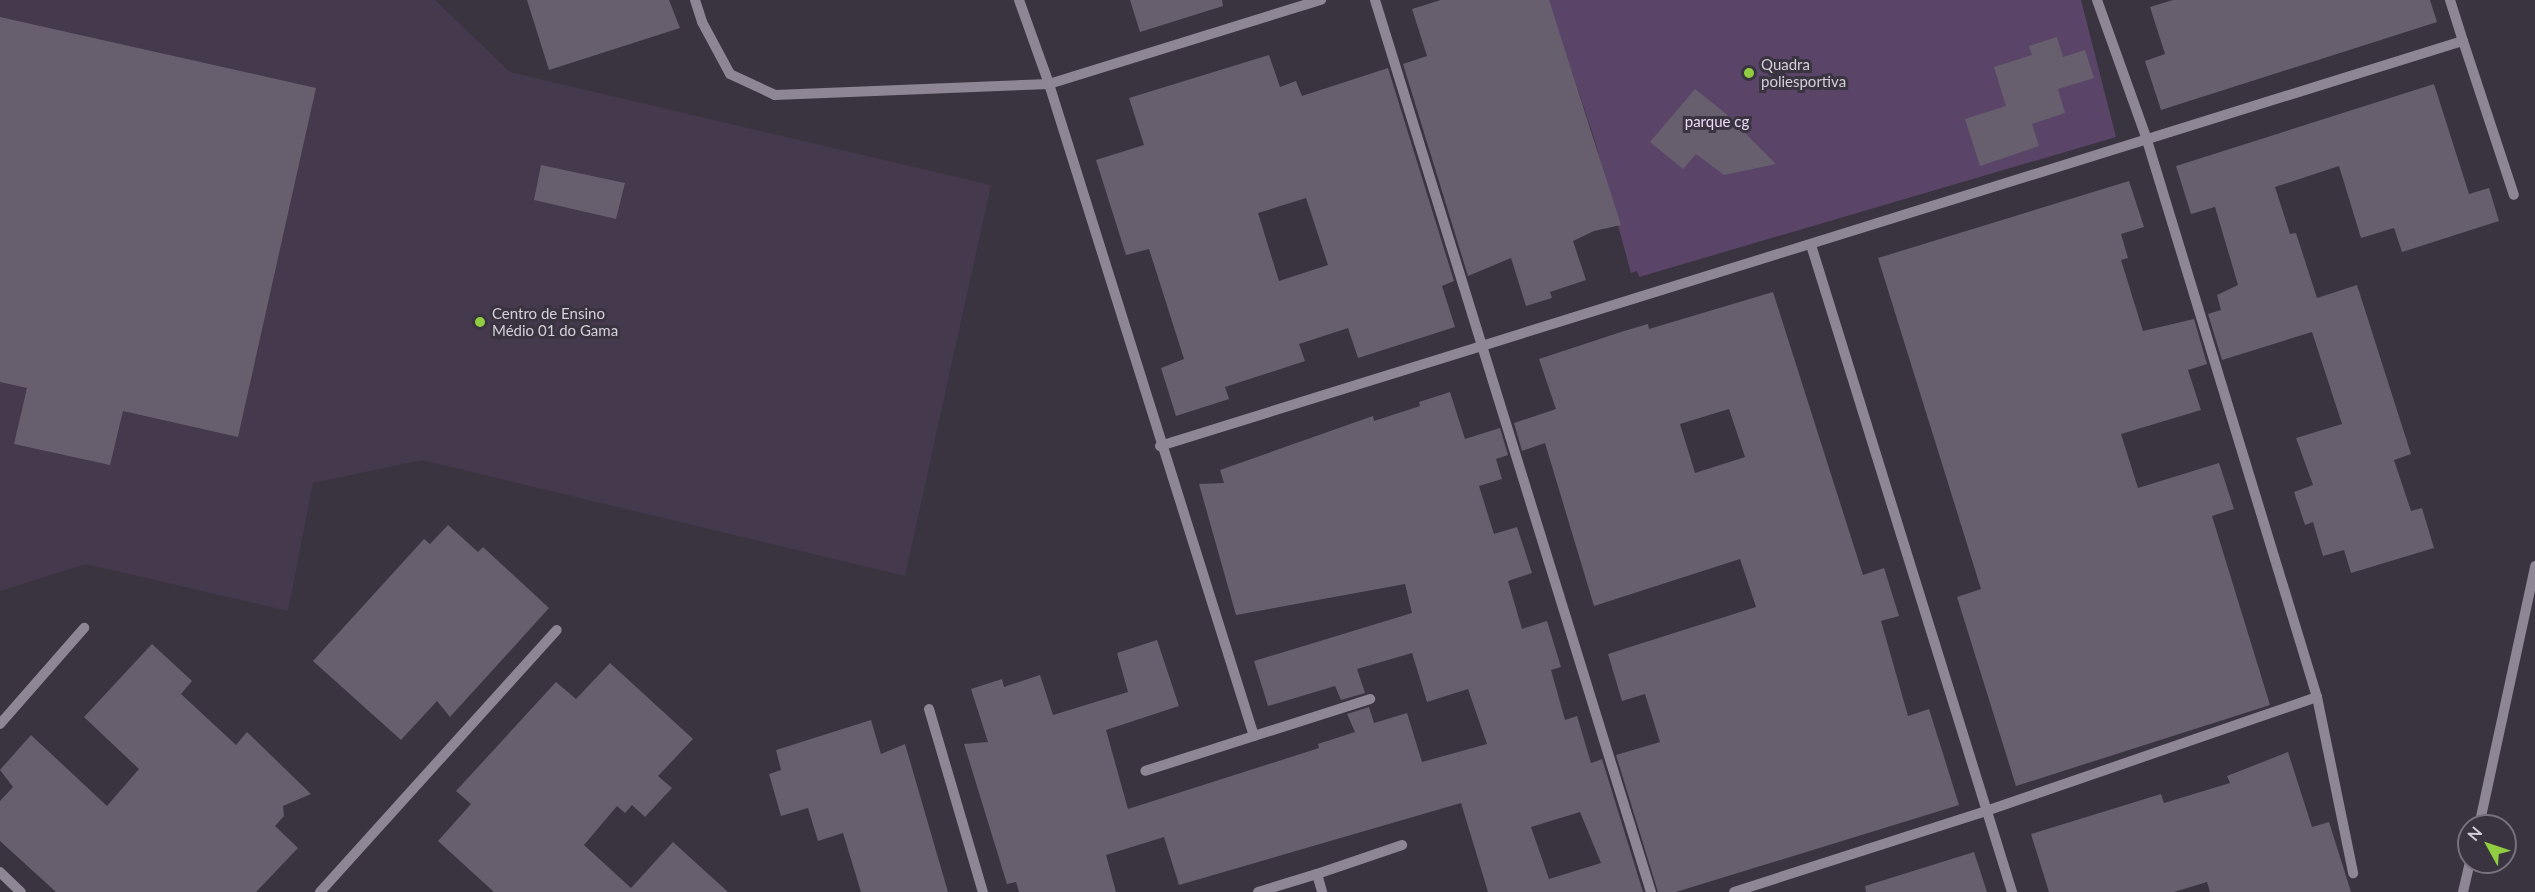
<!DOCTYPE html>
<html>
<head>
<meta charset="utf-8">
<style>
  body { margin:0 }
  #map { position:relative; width:2535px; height:892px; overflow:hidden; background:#3a3340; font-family:Lato,sans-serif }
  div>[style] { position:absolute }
  .built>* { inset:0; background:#44394d }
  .green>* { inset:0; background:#5a4569 }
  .building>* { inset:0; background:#675f6e }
  .minor>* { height:10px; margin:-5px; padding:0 5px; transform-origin:5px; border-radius:5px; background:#8e8595 }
  .dots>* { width:16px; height:16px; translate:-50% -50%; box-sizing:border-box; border:3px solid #3a3340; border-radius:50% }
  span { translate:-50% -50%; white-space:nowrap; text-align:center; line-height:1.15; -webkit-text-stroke:6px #3a3340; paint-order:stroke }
  .poi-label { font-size:15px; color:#d4cfd8 }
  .left { translate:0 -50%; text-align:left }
  .park-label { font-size:15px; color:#ebdaf8 }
  .north { position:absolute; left:2457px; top:814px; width:60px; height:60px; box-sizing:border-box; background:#3a3340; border:2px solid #78717d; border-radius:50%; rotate:310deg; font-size:16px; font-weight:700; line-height:24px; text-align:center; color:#d4cfd8 }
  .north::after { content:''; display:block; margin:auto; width:21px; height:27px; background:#91cd40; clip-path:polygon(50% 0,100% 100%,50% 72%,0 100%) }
</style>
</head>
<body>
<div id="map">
  <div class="built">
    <div style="clip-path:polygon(0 0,435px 0,510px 72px,991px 185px,905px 576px,422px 460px,313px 483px,288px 611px,86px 564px,0 591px)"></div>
  </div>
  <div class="green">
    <div style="clip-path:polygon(1548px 0,2081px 0,2116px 137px,1639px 277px,1637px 271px,1631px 273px,1595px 141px)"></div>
  </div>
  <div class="building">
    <div style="clip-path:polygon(527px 0,669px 0,680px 28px,549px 70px)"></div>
    <div style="clip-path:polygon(1130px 0,1222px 0,1223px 6px,1140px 32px)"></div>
    <div style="clip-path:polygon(1441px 0,1549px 0,1621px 225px,1594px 231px,1573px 241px,1586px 280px,1550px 292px,1552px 298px,1526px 306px,1511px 258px,1468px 276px,1403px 64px,1427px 56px,1412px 9px)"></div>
    <div style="clip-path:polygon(2173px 0,2430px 0,2437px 22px,2161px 110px,2145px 61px,2165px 54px,2150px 7px)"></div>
    <div style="clip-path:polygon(0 17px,316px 88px,238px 437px,123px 411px,110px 465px,14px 444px,27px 388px,0 382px)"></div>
    <div style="clip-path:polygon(2057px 37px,2063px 57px,2085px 50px,2094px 78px,2058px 89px,2065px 113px,2032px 124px,2039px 146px,1980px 166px,1965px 119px,2006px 106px,1994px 67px,2032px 55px,2029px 46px)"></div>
    <div style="clip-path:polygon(evenodd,1269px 55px,1280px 87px,1296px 81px,1302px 96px,1388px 68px,1454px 281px,1442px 286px,1455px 327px,1358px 358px,1348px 328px,1299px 344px,1305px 361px,1225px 387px,1229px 399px,1176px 416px,1161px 368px,1184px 359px,1149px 249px,1126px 255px,1096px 160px,1144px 145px,1129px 98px,1269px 55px,1306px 198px,1328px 265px,1279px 281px,1258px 213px,1306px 198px)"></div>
    <div style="clip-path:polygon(2434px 84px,2469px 194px,2489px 188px,2499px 221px,2402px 252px,2394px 228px,2361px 238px,2339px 166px,2275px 187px,2290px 234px,2296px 233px,2317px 298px,2357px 285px,2411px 454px,2394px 460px,2411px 511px,2422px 508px,2434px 548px,2351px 573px,2344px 550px,2323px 556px,2313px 522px,2305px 525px,2294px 492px,2313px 485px,2296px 438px,2342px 424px,2312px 332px,2222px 360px,2208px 314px,2221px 310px,2217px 295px,2238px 285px,2215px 207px,2191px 214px,2176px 166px)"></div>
    <div style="clip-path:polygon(1695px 89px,1725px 113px,1776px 164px,1724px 175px,1696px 154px,1683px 169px,1650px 142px)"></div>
    <div style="clip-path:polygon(541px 165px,625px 183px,616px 219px,534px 200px)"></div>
    <div style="clip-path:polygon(2129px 181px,2144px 227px,2121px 234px,2128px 258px,2121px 260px,2143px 331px,2194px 319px,2207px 364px,2188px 370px,2201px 410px,2121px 434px,2138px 488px,2219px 463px,2234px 509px,2212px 516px,2270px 705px,2016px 786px,1957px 597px,1981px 589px,1878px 258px)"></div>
    <div style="clip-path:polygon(evenodd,1773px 292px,1863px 575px,1884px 568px,1899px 616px,1881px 621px,1908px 716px,1929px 709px,1959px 805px,1676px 892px,1658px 892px,1616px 755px,1660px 742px,1645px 694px,1622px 701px,1608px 654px,1756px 607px,1740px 559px,1594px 606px,1545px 443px,1522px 451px,1514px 423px,1556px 409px,1539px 359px,1624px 331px,1648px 324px,1649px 329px,1773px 292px,1729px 409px,1745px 457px,1695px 473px,1680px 424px,1729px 409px)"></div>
    <div style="clip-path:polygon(evenodd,1450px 392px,1465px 439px,1500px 428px,1508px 455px,1496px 459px,1502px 479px,1479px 486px,1494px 534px,1517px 527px,1532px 573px,1508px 581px,1522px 629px,1547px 621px,1561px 667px,1551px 670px,1565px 720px,1577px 716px,1591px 763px,1602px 759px,1643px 892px,1488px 892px,1461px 803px,1179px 885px,1164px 837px,1106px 855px,1116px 892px,1019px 892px,1016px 882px,1007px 884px,964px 744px,988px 742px,971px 689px,1002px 679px,1004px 687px,1040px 675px,1053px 715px,1128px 692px,1117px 653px,1157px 640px,1179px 706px,1106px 730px,1128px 809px,1319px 748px,1318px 744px,1355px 732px,1347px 714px,1369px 707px,1374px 723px,1407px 713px,1422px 762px,1487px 744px,1468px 689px,1427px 702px,1412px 653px,1357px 669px,1365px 693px,1341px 700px,1335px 686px,1268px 706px,1254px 661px,1412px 613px,1405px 584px,1236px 615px,1199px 484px,1224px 483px,1220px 470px,1373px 416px,1374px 421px,1420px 406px,1419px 402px,1450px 392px,1580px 812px,1601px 863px,1549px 879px,1531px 827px,1580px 812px)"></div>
    <div style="clip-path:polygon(448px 525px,478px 552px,483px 547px,549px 608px,450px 717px,437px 701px,401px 740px,313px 661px,424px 539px,430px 544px)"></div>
    <div style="clip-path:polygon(152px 644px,192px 681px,181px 694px,236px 745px,247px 732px,311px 794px,283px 806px,284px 816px,275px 826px,298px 848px,256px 892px,56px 892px,0 841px,0 801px,13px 787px,0 770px,31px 735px,107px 806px,139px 769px,84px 717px)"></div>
    <div style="clip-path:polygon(610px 663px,693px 739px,658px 776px,672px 788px,645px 817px,632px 805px,625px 813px,617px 806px,584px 845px,631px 888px,673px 842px,728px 892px,494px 892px,438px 841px,471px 804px,456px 791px,556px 682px,576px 699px)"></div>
    <div style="clip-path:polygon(871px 720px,881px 754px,905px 744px,948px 892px,861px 892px,843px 833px,818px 841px,808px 808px,781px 816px,769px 774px,781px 770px,776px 750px)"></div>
    <div style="clip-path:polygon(2288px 752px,2312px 827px,2329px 822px,2351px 892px,2210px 892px,2207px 882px,2174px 892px,2049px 892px,2031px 834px,2161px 794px,2164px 803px,2230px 783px,2227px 776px)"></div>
    <div style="clip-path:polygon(1974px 852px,1987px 892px,1866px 892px,1865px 886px)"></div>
  </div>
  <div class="minor">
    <div style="left:695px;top:0;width:23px;rotate:72deg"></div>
    <div style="left:702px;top:22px;width:59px;rotate:61.7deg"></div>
    <div style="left:730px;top:74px;width:50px;rotate:25deg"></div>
    <div style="left:775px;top:95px;width:274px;rotate:-2.3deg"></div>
    <div style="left:1049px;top:84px;width:683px;rotate:72.55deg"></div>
    <div style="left:1254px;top:736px;width:114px;rotate:162.2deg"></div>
    <div style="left:1019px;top:0;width:89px;rotate:70.3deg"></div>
    <div style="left:1049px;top:84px;width:285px;rotate:-17.2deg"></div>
    <div style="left:1375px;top:0;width:934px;rotate:72.81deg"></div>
    <div style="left:2097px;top:0;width:145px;rotate:70.3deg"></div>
    <div style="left:2146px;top:137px;width:586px;rotate:73.02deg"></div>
    <div style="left:2317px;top:697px;width:180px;rotate:78.4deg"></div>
    <div style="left:2463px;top:41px;width:162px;rotate:71.7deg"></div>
    <div style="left:1811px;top:245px;width:678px;rotate:72.74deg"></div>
    <div style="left:1160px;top:446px;width:1364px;rotate:-17.27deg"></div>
    <div style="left:2463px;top:41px;width:43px;rotate:-107.6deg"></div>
    <div style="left:929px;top:709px;width:191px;rotate:73.6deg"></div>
    <div style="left:0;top:724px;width:128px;rotate:-48.8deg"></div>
    <div style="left:1254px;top:736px;width:122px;rotate:-17.7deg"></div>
    <div style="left:2479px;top:826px;width:266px;rotate:-77.8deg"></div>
    <div style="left:0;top:872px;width:29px;rotate:44deg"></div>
    <div style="left:1317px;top:874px;width:90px;rotate:-18.8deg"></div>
    <div style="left:320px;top:892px;width:353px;rotate:-47.9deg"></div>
    <div style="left:1258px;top:892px;width:62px;rotate:-17deg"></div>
    <div style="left:1317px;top:874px;width:19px;rotate:74deg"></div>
    <div style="left:1734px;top:892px;width:265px;rotate:-17.8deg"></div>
    <div style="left:1986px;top:811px;width:350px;rotate:-19deg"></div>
    <div style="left:2463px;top:892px;width:31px;rotate:-77deg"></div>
  </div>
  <div class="dots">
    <div style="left:1749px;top:73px;background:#91cd40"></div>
    <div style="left:480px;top:322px;background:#91cd40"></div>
  </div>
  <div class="poi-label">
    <span class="left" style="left:1761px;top:73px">Quadra<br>poliesportiva</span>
    <span class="left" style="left:492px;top:322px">Centro de Ensino<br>Médio 01 do Gama</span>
  </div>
  <div class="park-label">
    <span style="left:1717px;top:122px">parque cg</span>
  </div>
  <div class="north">N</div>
</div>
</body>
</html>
